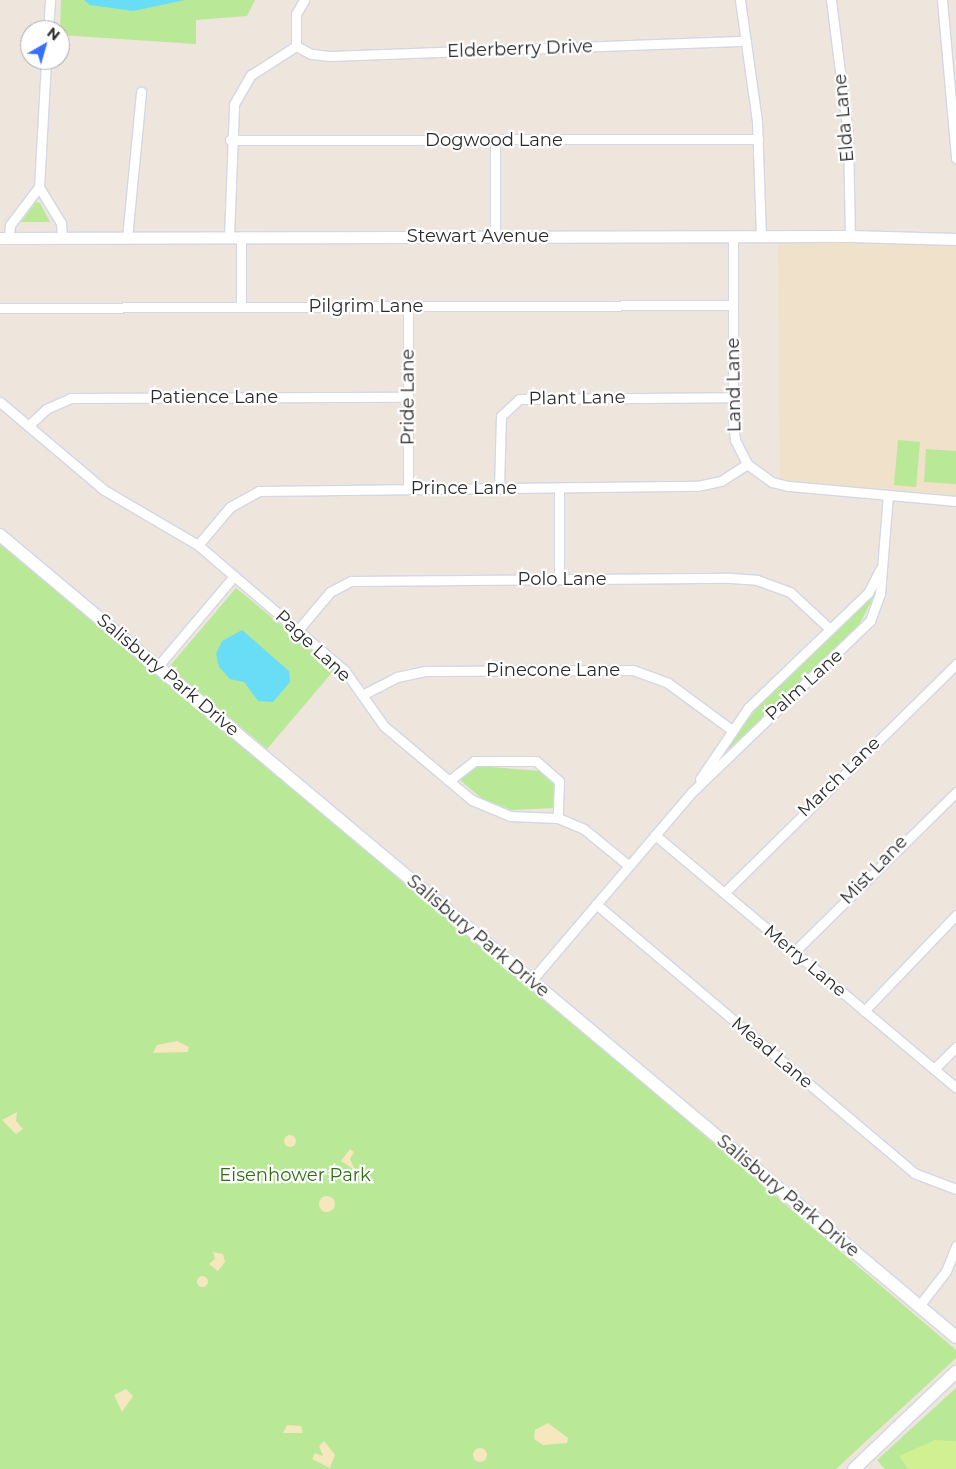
<!DOCTYPE html>
<html>
<head>
<meta charset="utf-8">
<style>
  body { margin:0 }
  #map { position:relative; width:956px; height:1469px; overflow:hidden; background:#eee5dd; font-family:Montserrat,sans-serif }
  div>[style] { position:absolute }
  .education>* { inset:0; background:#f0e1cb }
  .green>* { inset:0; background:#b9e896 }
  .sand>* { inset:0; background:#f5e7be }
  .round { border-radius:50% }
  .pitch>* { inset:0; background:#d0f091 }
  .water>* { inset:0; background:#69ddf6 }
  .roads { filter:drop-shadow(1px 0 #d2d7e5) drop-shadow(-1px 0 #d2d7e5) drop-shadow(0 1px #d2d7e5) drop-shadow(0 -1px #d2d7e5) }
  .minor>* { height:9px; margin:-4.5px; padding:0 4.5px; transform-origin:4.5px; border-radius:4.5px; background:#fff }
  .tertiary>* { height:11px; margin:-5.5px; padding:0 5.5px; transform-origin:5.5px; border-radius:5.5px; background:#fff }
  .secondary>* { height:12px; margin:-6px; padding:0 6px; transform-origin:6px; border-radius:6px; background:#fff }
  span { translate:-50% -50%; white-space:nowrap; text-align:center; line-height:1.15; -webkit-text-stroke:4.5px #fff; paint-order:stroke }
  .street-label { font-size:18px; color:#2b2b2b }
  .park-label { font-size:18px; color:#306e16 }
  .north { position:absolute; left:20px; top:20px; width:50px; height:50px; box-sizing:border-box; background:#fff; border:1px solid #aaa; border-radius:50%; rotate:38deg; font-size:14px; font-weight:700; line-height:20px; text-align:center; color:#2b2b2b }
  .north::after { content:''; display:block; margin:auto; width:18px; height:22px; background:#386fff; clip-path:polygon(50% 0,100% 100%,50% 72%,0 100%) }
</style>
</head>
<body>
<div id="map">
  <div class="education">
    <div style="clip-path:polygon(778px 238px,956px 241px,956px 500px,780px 482px)"></div>
  </div>
  <div class="green">
    <div style="clip-path:polygon(61px 0,255px 0,247px 16px,196px 20px,196px 44px,60px 35px)"></div>
    <div style="clip-path:polygon(36px 202px,40px 203px,50px 222px,21px 222px)"></div>
    <div style="clip-path:polygon(898px 440px,920px 442px,916px 487px,894px 485px)"></div>
    <div style="clip-path:polygon(926px 449px,956px 451px,956px 484px,924px 482px)"></div>
    <div style="clip-path:polygon(0 544px,575px 1025px,956px 1350px,956px 1358px,836px 1469px,0 1469px)"></div>
    <div style="clip-path:polygon(236px 588px,335px 669px,267px 749px,169px 667px)"></div>
    <div style="clip-path:polygon(875px 594px,856px 631px,719px 758px,769px 692px)"></div>
    <div style="clip-path:polygon(478px 766px,541px 771px,554px 785px,554px 808px,511px 810px,481px 798px,458px 778px)"></div>
    <div style="clip-path:polygon(956px 1388px,956px 1469px,885px 1469px,877px 1460px)"></div>
  </div>
  <div class="sand">
    <div style="clip-path:polygon(177px 1041px,189px 1047px,188px 1052px,153px 1053px,157px 1045px)"></div>
    <div style="clip-path:polygon(17px 1112px,16px 1121px,23px 1129px,16px 1134px,2px 1120px)"></div>
    <div class="round" style="left:284px;top:1135px;width:12px;height:12px"></div>
    <div style="clip-path:polygon(350px 1149px,354px 1152px,350px 1159px,355px 1170px,341px 1161px)"></div>
    <div class="round" style="left:319px;top:1196px;width:16px;height:16px"></div>
    <div style="clip-path:polygon(213px 1252px,223px 1254px,225px 1262px,218px 1271px,209px 1264px,215px 1259px)"></div>
    <div class="round" style="left:196.5px;top:1275.5px;width:11px;height:11px"></div>
    <div style="clip-path:polygon(126px 1389px,133px 1396px,122px 1412px,114px 1395px)"></div>
    <div style="clip-path:polygon(548px 1423px,568px 1438px,567px 1443px,543px 1445px,534px 1439px,535px 1430px)"></div>
    <div style="clip-path:polygon(287px 1425px,301px 1426px,303px 1433px,283px 1433px)"></div>
    <div style="clip-path:polygon(324px 1441px,335px 1455px,330px 1468px,312px 1459px,315px 1453px,323px 1456px,319px 1446px)"></div>
    <div class="round" style="left:473px;top:1448px;width:14px;height:14px"></div>
  </div>
  <div class="pitch">
    <div style="clip-path:polygon(935px 1440px,956px 1441px,956px 1469px,908px 1469px,899px 1456px)"></div>
  </div>
  <div class="water">
    <div style="clip-path:polygon(84px 0,185px 0,133px 11px,90px 5px)"></div>
    <div style="clip-path:polygon(242px 630px,289px 671px,290px 682px,273px 702px,258px 701px,244px 682px,230px 679px,219px 667px,216px 654px,222px 641px)"></div>
  </div>
  <div class="roads">
    <div class="minor">
      <div style="left:740px;top:0;width:122px;rotate:82deg"></div>
      <div style="left:757px;top:121px;width:115px;rotate:88deg"></div>
      <div style="left:831px;top:0;width:136px;rotate:82.8deg"></div>
      <div style="left:848px;top:135px;width:101px;rotate:88.9deg"></div>
      <div style="left:942px;top:0;width:159px;rotate:84.9deg"></div>
      <div style="left:48px;top:30px;width:30px;rotate:-86deg"></div>
      <div style="left:296px;top:46px;width:17px;rotate:28deg"></div>
      <div style="left:311px;top:54px;width:19px;rotate:6deg"></div>
      <div style="left:330px;top:56px;width:416px;rotate:-2.1deg"></div>
      <div style="left:296px;top:46px;width:32px;rotate:-90deg"></div>
      <div style="left:296px;top:14px;width:16px;rotate:-60deg"></div>
      <div style="left:230px;top:140px;width:528px;rotate:-0.11deg"></div>
      <div style="left:495px;top:140px;width:96px;rotate:90deg"></div>
      <div style="left:39px;top:187px;width:42px;rotate:58.6deg"></div>
      <div style="left:61px;top:223px;width:14px;rotate:86deg"></div>
      <div style="left:733px;top:236px;width:187px;rotate:90deg"></div>
      <div style="left:733px;top:423px;width:17px;rotate:83deg"></div>
      <div style="left:735px;top:440px;width:27px;rotate:63deg"></div>
      <div style="left:747px;top:464px;width:31px;rotate:36deg"></div>
      <div style="left:772px;top:482px;width:16px;rotate:14deg"></div>
      <div style="left:788px;top:486px;width:169px;rotate:5.1deg"></div>
      <div style="left:229px;top:237px;width:133px;rotate:-87.8deg"></div>
      <div style="left:234px;top:104px;width:34px;rotate:-60deg"></div>
      <div style="left:251px;top:75px;width:54px;rotate:-32.8deg"></div>
      <div style="left:241px;top:237px;width:69px;rotate:90deg"></div>
      <div style="left:9px;top:238px;width:13px;rotate:-86deg"></div>
      <div style="left:10px;top:225px;width:48px;rotate:-52.7deg"></div>
      <div style="left:39px;top:187px;width:127px;rotate:-86.8deg"></div>
      <div style="left:127px;top:238px;width:147px;rotate:-84.5deg"></div>
      <div style="left:408px;top:306px;width:182px;rotate:90deg"></div>
      <div style="left:0;top:308px;width:733px;rotate:-0.23deg"></div>
      <div style="left:0;top:402px;width:136px;rotate:40.2deg"></div>
      <div style="left:104px;top:490px;width:109px;rotate:30.3deg"></div>
      <div style="left:198px;top:545px;width:194px;rotate:40.6deg"></div>
      <div style="left:345px;top:671px;width:67px;rotate:54.7deg"></div>
      <div style="left:384px;top:726px;width:115px;rotate:40.1deg"></div>
      <div style="left:472px;top:800px;width:41px;rotate:22.8deg"></div>
      <div style="left:510px;top:816px;width:48px;rotate:2.4deg"></div>
      <div style="left:558px;top:818px;width:28px;rotate:23deg"></div>
      <div style="left:584px;top:829px;width:57px;rotate:39.3deg"></div>
      <div style="left:28px;top:426px;width:25px;rotate:-43deg"></div>
      <div style="left:46px;top:409px;width:27px;rotate:-24deg"></div>
      <div style="left:71px;top:398px;width:337px;rotate:-0.2deg"></div>
      <div style="left:499px;top:488px;width:72px;rotate:-88.4deg"></div>
      <div style="left:501px;top:416px;width:25px;rotate:-43deg"></div>
      <div style="left:519px;top:399px;width:214px;rotate:-0.5deg"></div>
      <div style="left:198px;top:545px;width:50px;rotate:-49.9deg"></div>
      <div style="left:230px;top:507px;width:33px;rotate:-29deg"></div>
      <div style="left:259px;top:491px;width:438px;rotate:-0.7deg"></div>
      <div style="left:697px;top:486px;width:25px;rotate:-12deg"></div>
      <div style="left:721px;top:481px;width:31px;rotate:-33deg"></div>
      <div style="left:559px;top:579px;width:91px;rotate:-90deg"></div>
      <div style="left:298px;top:630px;width:50px;rotate:-49.9deg"></div>
      <div style="left:330px;top:592px;width:24px;rotate:-28deg"></div>
      <div style="left:351px;top:581px;width:380px;rotate:-0.5deg"></div>
      <div style="left:731px;top:578px;width:26px;rotate:4deg"></div>
      <div style="left:757px;top:580px;width:35px;rotate:20deg"></div>
      <div style="left:790px;top:592px;width:54px;rotate:42.8deg"></div>
      <div style="left:158px;top:666px;width:118px;rotate:-49.8deg"></div>
      <div style="left:362px;top:695px;width:39px;rotate:-27deg"></div>
      <div style="left:397px;top:677px;width:30px;rotate:-12deg"></div>
      <div style="left:426px;top:671px;width:207px;rotate:-0.3deg"></div>
      <div style="left:633px;top:670px;width:37px;rotate:20deg"></div>
      <div style="left:668px;top:683px;width:79px;rotate:36.3deg"></div>
      <div style="left:700px;top:779px;width:86px;rotate:-55.9deg"></div>
      <div style="left:748px;top:708px;width:166px;rotate:-43.8deg"></div>
      <div style="left:868px;top:593px;width:27px;rotate:-63deg"></div>
      <div style="left:450px;top:780px;width:31px;rotate:-38deg"></div>
      <div style="left:474px;top:761px;width:62px"></div>
      <div style="left:536px;top:761px;width:30px;rotate:41deg"></div>
      <div style="left:559px;top:781px;width:37px;rotate:92deg"></div>
      <div style="left:655px;top:835px;width:393px;rotate:40deg"></div>
      <div style="left:724px;top:893px;width:326px;rotate:-44.6deg"></div>
      <div style="left:596px;top:904px;width:417px;rotate:40.2deg"></div>
      <div style="left:914px;top:1173px;width:45px;rotate:20.9deg"></div>
      <div style="left:794px;top:952px;width:228px;rotate:-44.6deg"></div>
      <div style="left:531px;top:981px;width:248px;rotate:-49.6deg"></div>
      <div style="left:692px;top:792px;width:247px;rotate:-43.9deg"></div>
      <div style="left:870px;top:621px;width:29px;rotate:-70deg"></div>
      <div style="left:880px;top:594px;width:99px;rotate:-85.4deg"></div>
      <div style="left:864px;top:1011px;width:133px;rotate:-46.2deg"></div>
      <div style="left:934px;top:1069px;width:31px;rotate:-45deg"></div>
      <div style="left:919px;top:1306px;width:44px;rotate:-52.4deg"></div>
      <div style="left:946px;top:1271px;width:27px;rotate:-68deg"></div>
    </div>
    <div class="tertiary">
      <div style="left:0;top:238px;width:850px;rotate:-0.13deg"></div>
      <div style="left:850px;top:236px;width:106px;rotate:1.6deg"></div>
    </div>
    <div class="secondary">
      <div style="left:0;top:535px;width:1248px;rotate:39.99deg"></div>
      <div style="left:854px;top:1469px;width:141px;rotate:-43.6deg"></div>
    </div>
  </div>
  <div class="street-label">
    <span style="left:520px;top:49px;rotate:-2deg">Elderberry Drive</span>
    <span style="left:844px;top:118px;rotate:-95deg">Elda Lane</span>
    <span style="left:494px;top:140px">Dogwood Lane</span>
    <span style="left:478px;top:236px">Stewart Avenue</span>
    <span style="left:366px;top:306px">Pilgrim Lane</span>
    <span style="left:734px;top:385px;rotate:-91deg">Land Lane</span>
    <span style="left:214px;top:397px">Patience Lane</span>
    <span style="left:408px;top:397px;rotate:-90deg">Pride Lane</span>
    <span style="left:577px;top:398px;rotate:-1deg">Plant Lane</span>
    <span style="left:464px;top:488px">Prince Lane</span>
    <span style="left:562px;top:579px">Polo Lane</span>
    <span style="left:313px;top:646px;rotate:43deg">Page Lane</span>
    <span style="left:553px;top:670px">Pinecone Lane</span>
    <span style="left:168px;top:675px;rotate:40deg">Salisbury Park Drive</span>
    <span style="left:804px;top:685px;rotate:-42deg">Palm Lane</span>
    <span style="left:839px;top:777px;rotate:-44deg">March Lane</span>
    <span style="left:874px;top:870px;rotate:-46deg">Mist Lane</span>
    <span style="left:478px;top:936px;rotate:40deg">Salisbury Park Drive</span>
    <span style="left:805px;top:961px;rotate:40deg">Merry Lane</span>
    <span style="left:772px;top:1053px;rotate:40deg">Mead Lane</span>
    <span style="left:788px;top:1196px;rotate:40deg">Salisbury Park Drive</span>
  </div>
  <div class="park-label">
    <span style="left:295px;top:1175px">Eisenhower Park</span>
  </div>
  <div class="north">N</div>
</div>
</body>
</html>
